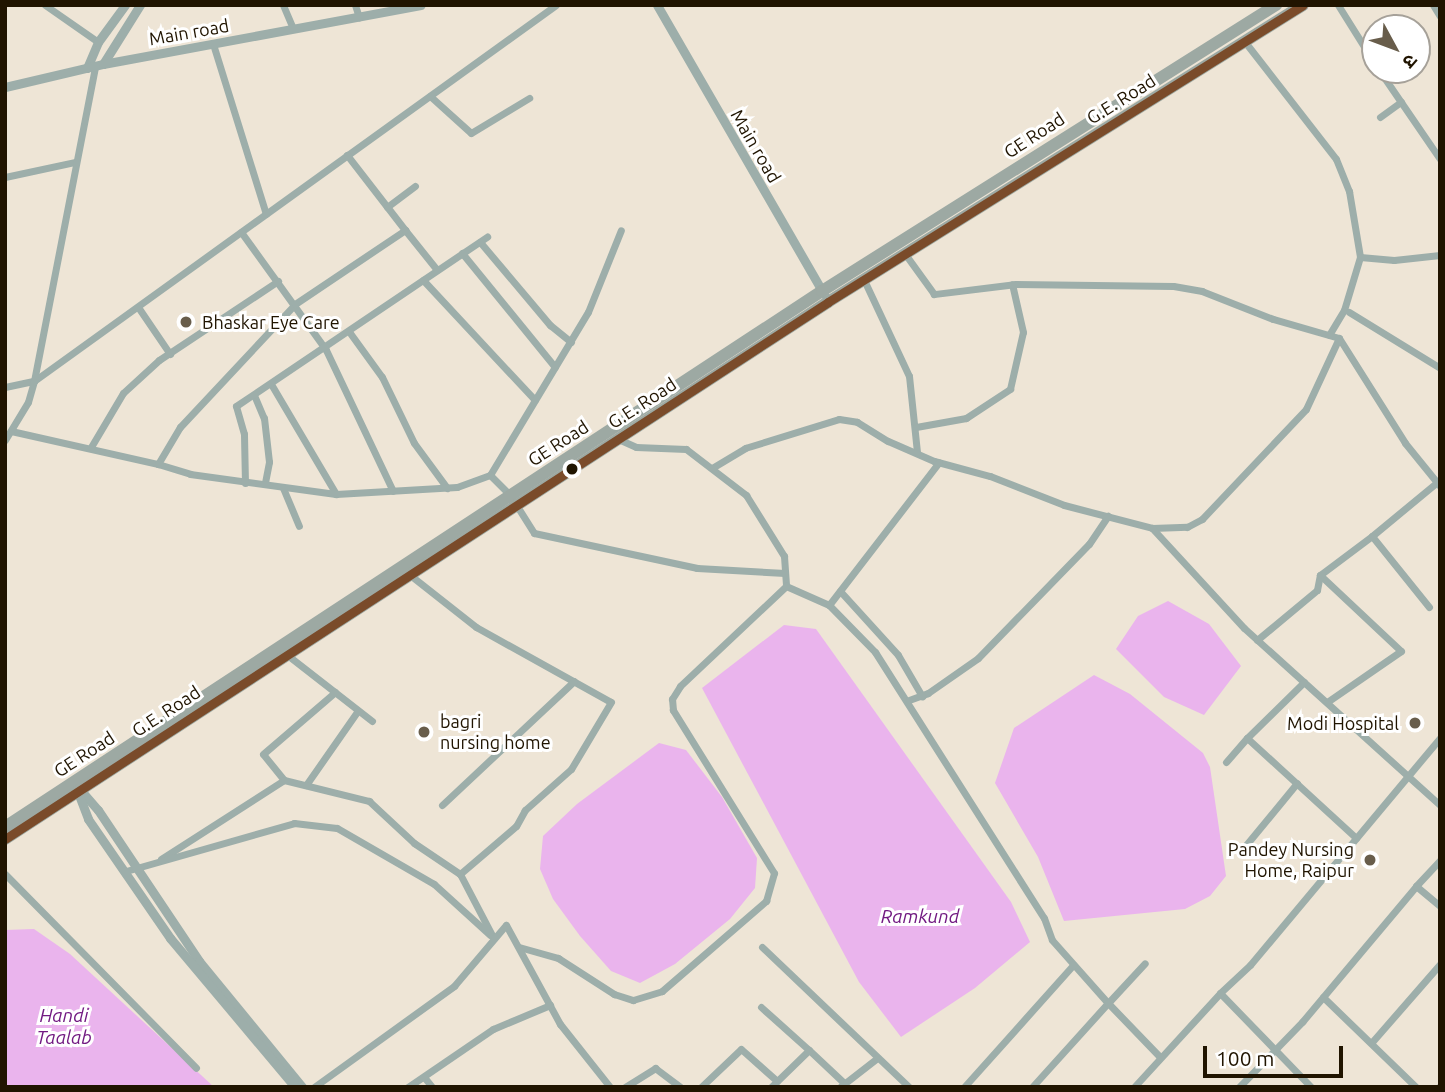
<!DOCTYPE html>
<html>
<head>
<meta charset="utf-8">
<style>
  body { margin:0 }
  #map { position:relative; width:1445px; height:1092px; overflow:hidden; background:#eee5d6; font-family:Ubuntu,"Noto Sans Devanagari",sans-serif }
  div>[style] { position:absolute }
  .water>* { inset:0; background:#eab4ed }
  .minor>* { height:7px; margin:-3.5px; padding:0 3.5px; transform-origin:3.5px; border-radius:3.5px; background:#9daeaa }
  .tertiary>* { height:9px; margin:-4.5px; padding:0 4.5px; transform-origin:4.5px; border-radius:4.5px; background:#9daeaa }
  .primary>* { height:12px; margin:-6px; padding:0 6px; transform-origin:6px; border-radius:6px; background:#9da9a3 }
  .bus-1>* { height:9px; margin:-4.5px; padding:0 4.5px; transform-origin:4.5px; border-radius:4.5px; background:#7a4b2a }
  .dots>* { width:19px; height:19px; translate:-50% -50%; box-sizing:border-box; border:4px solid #fff; border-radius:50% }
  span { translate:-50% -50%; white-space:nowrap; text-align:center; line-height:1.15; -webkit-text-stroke:6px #fff; paint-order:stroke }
  .street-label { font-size:18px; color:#201400 }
  .poi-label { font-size:18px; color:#201400 }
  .left { translate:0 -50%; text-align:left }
  .right { translate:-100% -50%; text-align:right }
  .water-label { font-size:19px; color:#721a82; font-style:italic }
  .frame { position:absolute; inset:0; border:7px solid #201400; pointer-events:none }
  .north { position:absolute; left:1361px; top:14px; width:70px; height:70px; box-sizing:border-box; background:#fff; border:2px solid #a6a199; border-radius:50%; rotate:131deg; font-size:19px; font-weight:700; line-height:28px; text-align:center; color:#201400 }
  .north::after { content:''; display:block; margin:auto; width:24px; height:32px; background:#685d4b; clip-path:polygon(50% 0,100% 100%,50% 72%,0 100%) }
  .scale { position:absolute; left:1203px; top:1046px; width:140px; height:32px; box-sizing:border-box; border:4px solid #201400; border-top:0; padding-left:9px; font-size:21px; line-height:24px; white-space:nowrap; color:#201400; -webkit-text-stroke:5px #fff; paint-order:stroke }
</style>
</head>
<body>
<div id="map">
  <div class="water">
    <div style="clip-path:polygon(1168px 601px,1209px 624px,1241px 666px,1204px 715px,1164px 697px,1116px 649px,1138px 616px)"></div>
    <div style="clip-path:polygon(784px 625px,816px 629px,1011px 902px,1030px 942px,975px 988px,901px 1037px,859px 982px,702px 688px)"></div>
    <div style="clip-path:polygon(1094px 675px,1130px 694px,1203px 753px,1210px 767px,1226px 876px,1210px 896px,1185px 909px,1064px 921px,1038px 857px,995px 783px,1014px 728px)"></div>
    <div style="clip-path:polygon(659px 743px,686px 750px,722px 797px,757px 858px,755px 888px,730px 919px,675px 964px,640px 983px,611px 971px,580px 936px,553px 899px,540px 869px,543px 836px,577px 804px)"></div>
    <div style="clip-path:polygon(34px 929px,70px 954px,214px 1087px,5px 1087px,5px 930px)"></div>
  </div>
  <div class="minor">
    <div style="left:45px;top:5px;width:65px;rotate:34.9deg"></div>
    <div style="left:283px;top:5px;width:26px;rotate:67deg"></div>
    <div style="left:355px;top:5px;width:13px;rotate:72deg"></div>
    <div style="left:1338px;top:5px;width:70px;rotate:57.9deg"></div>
    <div style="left:1433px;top:5px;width:13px;rotate:58deg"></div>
    <div style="left:1245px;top:42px;width:148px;rotate:52.1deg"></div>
    <div style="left:1336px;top:159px;width:35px;rotate:68deg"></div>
    <div style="left:1349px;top:191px;width:67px;rotate:80.5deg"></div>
    <div style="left:1360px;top:257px;width:55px;rotate:106.8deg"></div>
    <div style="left:1344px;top:310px;width:29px;rotate:121deg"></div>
    <div style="left:213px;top:44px;width:178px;rotate:72.7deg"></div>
    <div style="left:1379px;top:70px;width:108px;rotate:55.6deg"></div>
    <div style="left:430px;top:96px;width:55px;rotate:42.1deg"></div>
    <div style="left:471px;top:133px;width:68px;rotate:-31.1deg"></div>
    <div style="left:1380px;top:117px;width:26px;rotate:-36deg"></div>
    <div style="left:5px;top:177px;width:72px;rotate:-12.1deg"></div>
    <div style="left:387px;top:207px;width:35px;rotate:-37deg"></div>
    <div style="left:405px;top:230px;width:51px;rotate:51.3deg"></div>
    <div style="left:241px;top:232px;width:145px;rotate:54.2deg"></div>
    <div style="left:326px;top:350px;width:156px;rotate:64.6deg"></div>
    <div style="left:480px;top:242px;width:109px;rotate:49.9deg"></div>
    <div style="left:550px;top:325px;width:27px;rotate:39deg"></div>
    <div style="left:462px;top:253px;width:147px;rotate:50.8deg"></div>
    <div style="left:1360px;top:257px;width:34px;rotate:5deg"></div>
    <div style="left:1394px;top:260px;width:46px;rotate:-6.2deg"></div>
    <div style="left:423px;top:280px;width:164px;rotate:47deg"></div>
    <div style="left:864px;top:280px;width:106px;rotate:64.9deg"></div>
    <div style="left:909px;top:376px;width:76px;rotate:84deg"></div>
    <div style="left:138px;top:307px;width:57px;rotate:55.8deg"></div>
    <div style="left:1349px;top:312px;width:107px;rotate:31.6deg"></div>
    <div style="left:350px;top:333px;width:54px;rotate:54deg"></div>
    <div style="left:382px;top:377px;width:73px;rotate:64.1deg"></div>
    <div style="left:414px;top:443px;width:56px;rotate:53.7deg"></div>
    <div style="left:1339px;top:338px;width:124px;rotate:57.8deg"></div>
    <div style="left:1405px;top:443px;width:55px;rotate:50.9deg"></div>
    <div style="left:271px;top:384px;width:128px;rotate:59.4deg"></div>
    <div style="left:5px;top:387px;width:30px;rotate:-12deg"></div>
    <div style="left:34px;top:381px;width:643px;rotate:-35.77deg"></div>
    <div style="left:254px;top:395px;width:25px;rotate:67deg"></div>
    <div style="left:264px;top:418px;width:44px;rotate:83.5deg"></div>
    <div style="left:269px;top:462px;width:21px;rotate:101deg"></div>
    <div style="left:916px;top:427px;width:51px;rotate:-10.2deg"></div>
    <div style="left:966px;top:418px;width:53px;rotate:-33.4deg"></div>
    <div style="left:1010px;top:389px;width:58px;rotate:-77.2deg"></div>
    <div style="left:1023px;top:332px;width:49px;rotate:-102.9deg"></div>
    <div style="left:11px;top:431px;width:151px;rotate:12.7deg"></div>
    <div style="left:158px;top:464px;width:43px;rotate:-59.3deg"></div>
    <div style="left:180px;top:427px;width:168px;rotate:-46.9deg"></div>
    <div style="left:295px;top:304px;width:133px;rotate:-33.9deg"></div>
    <div style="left:405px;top:230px;width:95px;rotate:-127.7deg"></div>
    <div style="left:616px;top:438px;width:22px;rotate:24deg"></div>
    <div style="left:636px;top:447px;width:50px;rotate:2.3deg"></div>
    <div style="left:686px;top:449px;width:76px;rotate:37.5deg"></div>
    <div style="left:746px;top:495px;width:72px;rotate:58.1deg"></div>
    <div style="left:784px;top:556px;width:30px;rotate:86deg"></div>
    <div style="left:786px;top:586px;width:47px;rotate:23.8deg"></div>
    <div style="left:829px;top:605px;width:66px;rotate:45.6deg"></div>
    <div style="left:875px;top:652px;width:315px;rotate:57.6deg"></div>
    <div style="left:1044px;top:918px;width:23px;rotate:70deg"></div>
    <div style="left:1052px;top:940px;width:84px;rotate:48.4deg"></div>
    <div style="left:1108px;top:1003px;width:54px;rotate:-47.2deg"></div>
    <div style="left:5px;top:440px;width:44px;rotate:-58.8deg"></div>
    <div style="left:28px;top:402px;width:22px;rotate:-74deg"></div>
    <div style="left:34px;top:381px;width:321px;rotate:-79deg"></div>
    <div style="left:91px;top:447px;width:63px;rotate:-59.3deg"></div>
    <div style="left:123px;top:393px;width:49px;rotate:-42.5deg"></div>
    <div style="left:159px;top:360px;width:143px;rotate:-33.6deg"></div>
    <div style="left:158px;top:464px;width:34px;rotate:17deg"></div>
    <div style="left:190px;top:474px;width:147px;rotate:7.8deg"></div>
    <div style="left:336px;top:494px;width:121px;rotate:-3.3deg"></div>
    <div style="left:457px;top:487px;width:35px;rotate:-20deg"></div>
    <div style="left:490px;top:475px;width:190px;rotate:-59deg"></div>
    <div style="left:588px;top:312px;width:88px;rotate:-68.1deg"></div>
    <div style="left:712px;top:468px;width:39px;rotate:-31deg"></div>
    <div style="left:745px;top:448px;width:98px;rotate:-17.1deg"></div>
    <div style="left:839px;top:419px;width:18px;rotate:9deg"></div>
    <div style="left:857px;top:422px;width:36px;rotate:32deg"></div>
    <div style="left:888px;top:441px;width:50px;rotate:23.5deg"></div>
    <div style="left:934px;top:461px;width:58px;rotate:15deg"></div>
    <div style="left:990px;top:476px;width:79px;rotate:21.4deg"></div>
    <div style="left:1064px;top:505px;width:91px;rotate:14.6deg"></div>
    <div style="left:1152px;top:528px;width:35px;rotate:-2deg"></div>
    <div style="left:1187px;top:527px;width:17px;rotate:-28deg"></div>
    <div style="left:1202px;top:519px;width:151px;rotate:-46.6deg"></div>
    <div style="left:1306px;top:409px;width:78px;rotate:-65.1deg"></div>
    <div style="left:1339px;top:338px;width:69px;rotate:-163.9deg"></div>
    <div style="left:1273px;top:319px;width:76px;rotate:-158.5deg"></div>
    <div style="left:1202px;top:291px;width:29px;rotate:-170deg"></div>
    <div style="left:1173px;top:286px;width:157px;rotate:-179.3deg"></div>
    <div style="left:1016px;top:284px;width:83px;rotate:173deg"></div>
    <div style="left:934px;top:294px;width:49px;rotate:-125.9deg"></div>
    <div style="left:490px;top:475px;width:28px;rotate:45deg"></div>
    <div style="left:510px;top:495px;width:45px;rotate:57.7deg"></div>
    <div style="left:534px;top:533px;width:167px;rotate:12.1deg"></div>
    <div style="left:697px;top:568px;width:88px;rotate:3.3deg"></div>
    <div style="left:245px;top:483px;width:49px;rotate:-91.2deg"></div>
    <div style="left:244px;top:434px;width:29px;rotate:-106deg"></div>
    <div style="left:236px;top:406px;width:303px;rotate:-34deg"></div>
    <div style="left:283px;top:488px;width:41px;rotate:67.2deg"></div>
    <div style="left:1152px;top:528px;width:136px;rotate:47.4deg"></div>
    <div style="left:1244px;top:628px;width:264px;rotate:42.1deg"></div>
    <div style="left:410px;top:575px;width:84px;rotate:38.2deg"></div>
    <div style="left:476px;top:627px;width:154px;rotate:29.1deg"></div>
    <div style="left:611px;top:702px;width:78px;rotate:120.8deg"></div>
    <div style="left:571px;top:769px;width:62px;rotate:138.3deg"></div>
    <div style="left:525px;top:810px;width:18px;rotate:119deg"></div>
    <div style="left:516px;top:826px;width:74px;rotate:139.4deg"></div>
    <div style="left:460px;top:874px;width:73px;rotate:62.4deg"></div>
    <div style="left:1320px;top:575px;width:111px;rotate:43.2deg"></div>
    <div style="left:1401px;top:651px;width:90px;rotate:145.4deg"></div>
    <div style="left:840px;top:591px;width:86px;rotate:47.8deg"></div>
    <div style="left:898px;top:655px;width:48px;rotate:59.7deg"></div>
    <div style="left:829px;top:605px;width:180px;rotate:-52.4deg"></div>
    <div style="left:1429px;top:607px;width:91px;rotate:-128.8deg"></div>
    <div style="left:1372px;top:536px;width:83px;rotate:-39.6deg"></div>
    <div style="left:1257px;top:640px;width:78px;rotate:-39.8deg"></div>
    <div style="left:1317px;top:590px;width:15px;rotate:-79deg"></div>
    <div style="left:1320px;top:575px;width:65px;rotate:-36.9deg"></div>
    <div style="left:286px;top:654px;width:109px;rotate:37.9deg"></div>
    <div style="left:1304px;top:682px;width:80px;rotate:135.5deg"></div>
    <div style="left:1247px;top:738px;width:148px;rotate:42.5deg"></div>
    <div style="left:909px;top:700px;width:20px;rotate:-20deg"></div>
    <div style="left:928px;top:693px;width:61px;rotate:-35deg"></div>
    <div style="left:978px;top:658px;width:159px;rotate:-45.8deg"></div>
    <div style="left:1089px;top:544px;width:34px;rotate:-56deg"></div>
    <div style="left:1226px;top:762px;width:32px;rotate:-49deg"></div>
    <div style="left:284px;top:780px;width:33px;rotate:-129deg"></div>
    <div style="left:263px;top:754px;width:95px;rotate:-40.7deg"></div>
    <div style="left:306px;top:785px;width:89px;rotate:-55.1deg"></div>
    <div style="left:442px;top:805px;width:181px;rotate:-43.2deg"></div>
    <div style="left:1241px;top:851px;width:88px;rotate:-50.5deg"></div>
    <div style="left:161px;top:859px;width:146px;rotate:-32.7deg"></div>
    <div style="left:284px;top:780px;width:88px;rotate:13.9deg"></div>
    <div style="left:369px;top:801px;width:62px;rotate:43deg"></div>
    <div style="left:414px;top:843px;width:55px;rotate:34deg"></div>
    <div style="left:126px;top:871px;width:175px;rotate:-15.9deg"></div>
    <div style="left:294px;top:823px;width:43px;rotate:6.6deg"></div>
    <div style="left:337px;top:828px;width:112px;rotate:30deg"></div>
    <div style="left:434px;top:884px;width:76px;rotate:42.3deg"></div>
    <div style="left:5px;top:874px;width:272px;rotate:45.4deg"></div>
    <div style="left:1416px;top:886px;width:35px;rotate:-47deg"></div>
    <div style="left:519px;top:947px;width:41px;rotate:15.8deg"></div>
    <div style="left:558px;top:958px;width:67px;rotate:32.7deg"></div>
    <div style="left:614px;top:994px;width:20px;rotate:18deg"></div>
    <div style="left:633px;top:1000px;width:30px;rotate:-17deg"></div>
    <div style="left:662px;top:991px;width:138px;rotate:-40.9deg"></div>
    <div style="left:766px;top:901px;width:29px;rotate:-74deg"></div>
    <div style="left:774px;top:873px;width:192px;rotate:-121.8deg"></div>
    <div style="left:673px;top:710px;width:11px;rotate:-95deg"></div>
    <div style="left:672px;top:699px;width:15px;rotate:-58deg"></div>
    <div style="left:680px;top:686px;width:146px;rotate:-43.3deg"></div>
    <div style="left:762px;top:947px;width:203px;rotate:43.6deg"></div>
    <div style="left:1220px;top:993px;width:41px;rotate:-43deg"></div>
    <div style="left:1250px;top:965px;width:296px;rotate:-50.1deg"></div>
    <div style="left:1323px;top:997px;width:129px;rotate:44.1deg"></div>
    <div style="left:761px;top:1007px;width:64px;rotate:41.9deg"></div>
    <div style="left:1372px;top:1042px;width:103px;rotate:-48.9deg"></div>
    <div style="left:424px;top:1077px;width:13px;rotate:51deg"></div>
    <div style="left:314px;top:1087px;width:173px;rotate:-35.8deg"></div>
    <div style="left:454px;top:986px;width:80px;rotate:-49.6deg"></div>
    <div style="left:506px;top:925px;width:113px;rotate:61.4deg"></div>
    <div style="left:560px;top:1024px;width:80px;rotate:51.6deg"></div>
    <div style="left:408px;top:1087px;width:103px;rotate:-34.3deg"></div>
    <div style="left:493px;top:1029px;width:62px;rotate:-22.8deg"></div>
    <div style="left:625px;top:1087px;width:36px;rotate:-32deg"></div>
    <div style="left:655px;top:1068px;width:31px;rotate:37deg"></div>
    <div style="left:701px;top:1087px;width:55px;rotate:-43.5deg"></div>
    <div style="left:741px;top:1049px;width:48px;rotate:41.6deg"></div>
    <div style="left:771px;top:1087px;width:53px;rotate:-44.2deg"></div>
    <div style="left:809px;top:1050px;width:48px;rotate:43.3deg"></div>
    <div style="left:840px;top:1087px;width:46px;rotate:-37.9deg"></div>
    <div style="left:964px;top:1087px;width:164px;rotate:-48.2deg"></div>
    <div style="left:1032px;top:1087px;width:113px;rotate:-47.9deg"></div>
    <div style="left:1108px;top:1003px;width:75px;rotate:46.1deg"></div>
    <div style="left:1134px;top:1087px;width:127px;rotate:-47.5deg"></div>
    <div style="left:1220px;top:993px;width:131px;rotate:45.9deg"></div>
    <div style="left:1239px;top:1087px;width:91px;rotate:-45.9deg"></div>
    <div style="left:1302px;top:1022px;width:177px;rotate:-50deg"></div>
    <div style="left:1416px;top:886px;width:31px;rotate:40deg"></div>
    <div style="left:1439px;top:1087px;width:1px;rotate:-45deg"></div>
  </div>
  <div class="tertiary">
    <div style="left:657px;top:5px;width:334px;rotate:60deg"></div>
    <div style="left:103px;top:64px;width:70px;rotate:-57.9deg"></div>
    <div style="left:87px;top:68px;width:28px;rotate:-67deg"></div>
    <div style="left:98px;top:42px;width:46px;rotate:-53.9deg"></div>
    <div style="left:5px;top:87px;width:101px;rotate:-13.2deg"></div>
    <div style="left:103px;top:64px;width:323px;rotate:-10.5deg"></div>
    <div style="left:77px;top:786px;width:32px;rotate:49deg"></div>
    <div style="left:98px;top:810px;width:182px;rotate:56.2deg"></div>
    <div style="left:199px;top:961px;width:163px;rotate:50.7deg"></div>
    <div style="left:77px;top:790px;width:31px;rotate:69deg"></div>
    <div style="left:88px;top:819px;width:145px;rotate:55.4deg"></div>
    <div style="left:170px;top:938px;width:194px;rotate:50deg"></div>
  </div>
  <div class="primary">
    <div style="left:5px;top:827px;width:977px;rotate:-33.27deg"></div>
    <div style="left:822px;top:291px;width:537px;rotate:-32.21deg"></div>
    <div style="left:5px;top:839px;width:983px;rotate:-33.12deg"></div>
    <div style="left:828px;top:302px;width:560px;rotate:-32.02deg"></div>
  </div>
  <div class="bus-1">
    <div style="left:5px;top:839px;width:983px;rotate:-33.12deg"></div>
    <div style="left:828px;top:302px;width:560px;rotate:-32.02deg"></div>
  </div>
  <div class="dots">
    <div style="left:186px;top:322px;background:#685d4b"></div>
    <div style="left:572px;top:469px;background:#201400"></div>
    <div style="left:1415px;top:723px;background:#685d4b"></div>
    <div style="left:424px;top:732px;background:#685d4b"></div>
    <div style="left:1370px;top:860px;background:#685d4b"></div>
  </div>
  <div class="street-label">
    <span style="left:189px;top:32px;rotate:-10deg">Main road</span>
    <span style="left:1121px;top:99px;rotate:-32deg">G.E. Road</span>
    <span style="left:1034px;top:135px;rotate:-33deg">GE Road</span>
    <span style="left:756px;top:146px;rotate:60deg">Main road</span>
    <span style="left:642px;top:403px;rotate:-33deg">G.E. Road</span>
    <span style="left:558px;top:443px;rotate:-33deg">GE Road</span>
    <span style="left:166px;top:711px;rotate:-33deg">G.E. Road</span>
    <span style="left:84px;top:754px;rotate:-33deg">GE Road</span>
  </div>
  <div class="poi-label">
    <span class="left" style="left:202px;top:322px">Bhaskar Eye Care</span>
    <span class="left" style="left:440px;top:732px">bagri<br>nursing home</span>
    <span class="right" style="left:1399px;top:723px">Modi Hospital</span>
    <span class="right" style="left:1354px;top:860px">Pandey Nursing<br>Home, Raipur</span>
  </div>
  <div class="water-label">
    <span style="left:920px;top:917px">Ramkund</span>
    <span style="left:64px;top:1027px">Handi<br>Taalab</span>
  </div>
  <div class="frame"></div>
  <div class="north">उ</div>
  <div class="scale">100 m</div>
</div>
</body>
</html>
